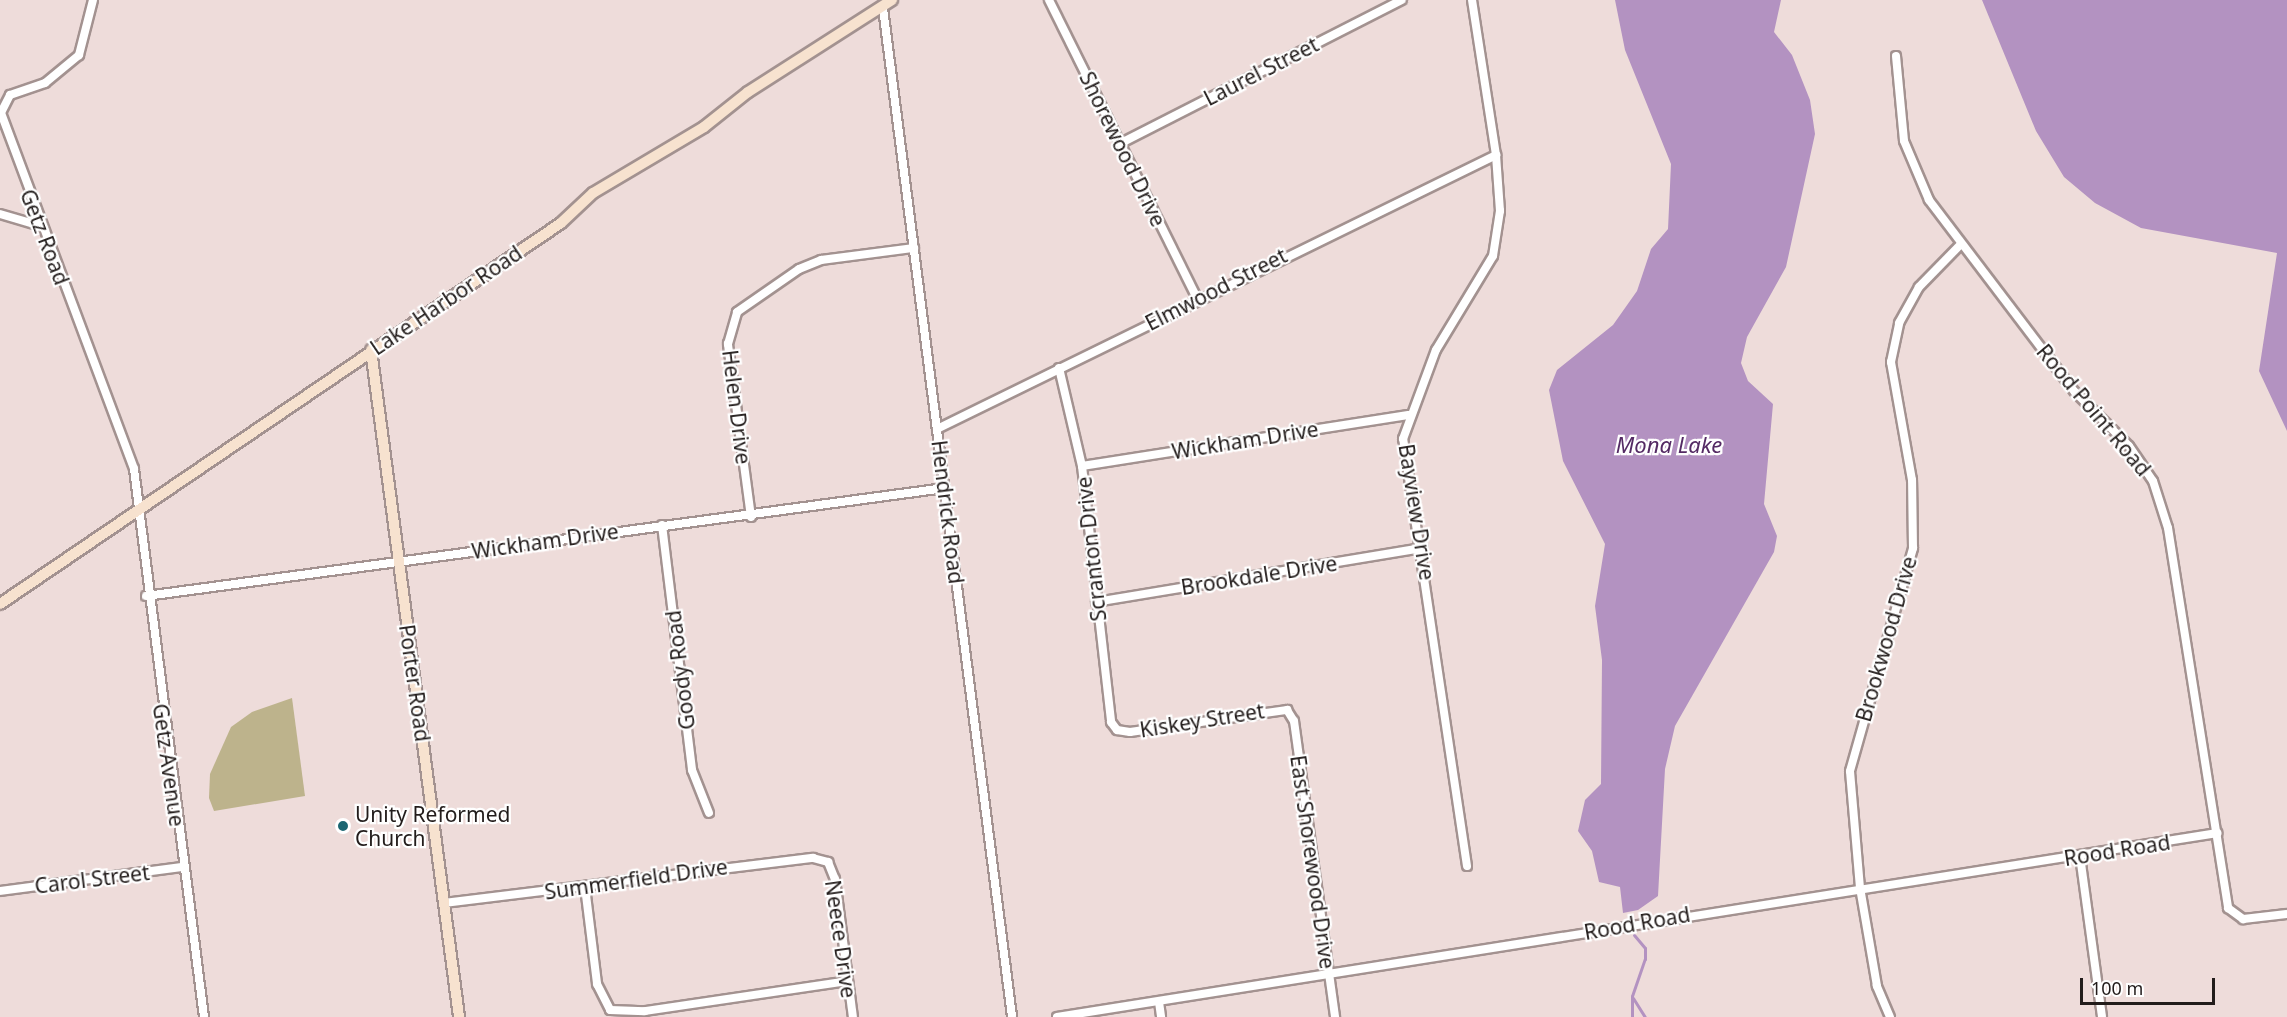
<!DOCTYPE html>
<html>
<head>
<meta charset="utf-8">
<style>
  body { margin:0 }
  #map { position:relative; width:2287px; height:1017px; overflow:hidden; background:#eedcda; font-family:"Noto Sans",sans-serif }
  div>[style] { position:absolute }
  .green>* { inset:0; background:#bdb38c }
  .water>* { inset:0; background:#b392c1 }
  .stream>* { height:3px; margin:-1.5px; padding:0 1.5px; transform-origin:1.5px; border-radius:1.5px; background:#b392c1 }
  .roads { filter:drop-shadow(2px 0 #a39290) drop-shadow(-2px 0 #a39290) drop-shadow(0 2px #a39290) drop-shadow(0 -2px #a39290) }
  .street>* { height:8px; margin:-4px; padding:0 4px; transform-origin:4px; border-radius:4px; background:#fff }
  .secondary>* { height:10px; margin:-5px; padding:0 5px; transform-origin:5px; border-radius:5px; background:#f7e2cf }
  .dots>* { width:16px; height:16px; translate:-50% -50%; box-sizing:border-box; border:3px solid #fff; border-radius:50% }
  span { translate:-50% -50%; white-space:nowrap; text-align:center; line-height:1.15; -webkit-text-stroke:4.5px #fff; paint-order:stroke }
  .street-label { font-size:21px; color:#221c1b }
  .poi-label { font-size:21px; color:#221c1b }
  .left { translate:0 -50%; text-align:left }
  .water-label { font-size:22px; color:#542a64; font-style:italic }
  .scale { position:absolute; left:2080px; top:978px; width:135px; height:27px; box-sizing:border-box; border:3px solid #221c1b; border-top:0; padding-left:8px; font-size:18px; line-height:21px; white-space:nowrap; color:#221c1b; -webkit-text-stroke:4px #fff; paint-order:stroke }
</style>
</head>
<body>
<div id="map">
  <div class="green">
    <div style="clip-path:polygon(292px 698px,305px 796px,214px 811px,209px 798px,210px 774px,231px 727px,252px 712px)"></div>
  </div>
  <div class="water">
    <div style="clip-path:polygon(1615px 0,1781px 0,1774px 32px,1792px 55px,1810px 100px,1815px 134px,1786px 267px,1747px 337px,1741px 363px,1748px 381px,1773px 404px,1764px 504px,1777px 536px,1774px 552px,1675px 726px,1665px 769px,1658px 896px,1638px 910px,1623px 913px,1620px 887px,1599px 882px,1592px 851px,1578px 831px,1585px 800px,1601px 784px,1602px 660px,1595px 606px,1605px 544px,1563px 461px,1549px 390px,1557px 370px,1613px 325px,1637px 291px,1651px 249px,1668px 229px,1671px 164px,1625px 50px)"></div>
    <div style="clip-path:polygon(1982px 0,2287px 0,2287px 431px,2259px 371px,2277px 253px,2141px 228px,2095px 203px,2064px 177px,2036px 131px)"></div>
  </div>
  <div class="stream">
    <div style="left:1633px;top:998px;width:22px;rotate:58deg"></div>
    <div style="left:1632px;top:1017px;width:21px;rotate:-90deg"></div>
    <div style="left:1632px;top:996px;width:39px;rotate:-71deg"></div>
    <div style="left:1645px;top:959px;width:11px;rotate:-90deg"></div>
    <div style="left:1645px;top:948px;width:17px;rotate:-130deg"></div>
  </div>
  <div class="roads">
    <div class="street">
      <div style="left:93px;top:0;width:57px;rotate:104.3deg"></div>
      <div style="left:79px;top:55px;width:44px;rotate:140.5deg"></div>
      <div style="left:45px;top:83px;width:37px;rotate:161deg"></div>
      <div style="left:10px;top:95px;width:20px;rotate:117deg"></div>
      <div style="left:1px;top:113px;width:380px;rotate:69.5deg"></div>
      <div style="left:134px;top:469px;width:552px;rotate:82.72deg"></div>
      <div style="left:1049px;top:0;width:333px;rotate:63.6deg"></div>
      <div style="left:883px;top:8px;width:1017px;rotate:82.71deg"></div>
      <div style="left:1896px;top:56px;width:85px;rotate:84.6deg"></div>
      <div style="left:1904px;top:141px;width:64px;rotate:67deg"></div>
      <div style="left:1929px;top:200px;width:241px;rotate:52.8deg"></div>
      <div style="left:2075px;top:392px;width:76px;rotate:45deg"></div>
      <div style="left:2129px;top:446px;width:42px;rotate:55.6deg"></div>
      <div style="left:2153px;top:481px;width:49px;rotate:72.3deg"></div>
      <div style="left:2168px;top:528px;width:385px;rotate:81deg"></div>
      <div style="left:2228px;top:908px;width:19px;rotate:36deg"></div>
      <div style="left:2243px;top:919px;width:44px;rotate:-6.5deg"></div>
      <div style="left:1121px;top:143px;width:315px;rotate:-27deg"></div>
      <div style="left:0;top:214px;width:43px;rotate:16.3deg"></div>
      <div style="left:1059px;top:368px;width:101px;rotate:76.8deg"></div>
      <div style="left:1082px;top:466px;width:258px;rotate:83.5deg"></div>
      <div style="left:1111px;top:722px;width:10px;rotate:53deg"></div>
      <div style="left:1117px;top:730px;width:13px;rotate:9deg"></div>
      <div style="left:1130px;top:732px;width:159px;rotate:-8deg"></div>
      <div style="left:1287px;top:710px;width:13px;rotate:58deg"></div>
      <div style="left:1294px;top:721px;width:299px;rotate:82.1deg"></div>
      <div style="left:937px;top:429px;width:623px;rotate:-26.11deg"></div>
      <div style="left:1082px;top:466px;width:330px;rotate:-8.9deg"></div>
      <div style="left:751px;top:517px;width:175px;rotate:-97.6deg"></div>
      <div style="left:728px;top:344px;width:33px;rotate:-74deg"></div>
      <div style="left:737px;top:312px;width:75px;rotate:-34.7deg"></div>
      <div style="left:799px;top:269px;width:24px;rotate:-22deg"></div>
      <div style="left:821px;top:260px;width:94px;rotate:-7.4deg"></div>
      <div style="left:662px;top:525px;width:247px;rotate:83deg"></div>
      <div style="left:692px;top:770px;width:46px;rotate:68.4deg"></div>
      <div style="left:146px;top:596px;width:806px;rotate:-7.7deg"></div>
      <div style="left:1096px;top:602px;width:331px;rotate:-9.4deg"></div>
      <div style="left:2080px;top:856px;width:162px;rotate:82.2deg"></div>
      <div style="left:1467px;top:866px;width:432px;rotate:-98.5deg"></div>
      <div style="left:1403px;top:439px;width:95px;rotate:-69.7deg"></div>
      <div style="left:1436px;top:350px;width:110px;rotate:-58.8deg"></div>
      <div style="left:1493px;top:256px;width:46px;rotate:-81.2deg"></div>
      <div style="left:1500px;top:211px;width:56px;rotate:-94.1deg"></div>
      <div style="left:1496px;top:155px;width:157px;rotate:-98.8deg"></div>
      <div style="left:585px;top:887px;width:98px;rotate:82.9deg"></div>
      <div style="left:597px;top:984px;width:29px;rotate:63deg"></div>
      <div style="left:610px;top:1010px;width:35px;rotate:2deg"></div>
      <div style="left:645px;top:1011px;width:204px;rotate:-8.4deg"></div>
      <div style="left:0;top:891px;width:185px;rotate:-7.5deg"></div>
      <div style="left:444px;top:903px;width:372px;rotate:-7deg"></div>
      <div style="left:813px;top:858px;width:16px;rotate:15deg"></div>
      <div style="left:828px;top:862px;width:18px;rotate:68deg"></div>
      <div style="left:835px;top:879px;width:139px;rotate:82.6deg"></div>
      <div style="left:1159px;top:1002px;width:15px;rotate:82deg"></div>
      <div style="left:1057px;top:1017px;width:1175px;rotate:-9.01deg"></div>
      <div style="left:1890px;top:1017px;width:34px;rotate:-113deg"></div>
      <div style="left:1877px;top:986px;width:99px;rotate:-99.8deg"></div>
      <div style="left:1860px;top:888px;width:117px;rotate:-94.9deg"></div>
      <div style="left:1850px;top:771px;width:232px;rotate:-74.2deg"></div>
      <div style="left:1913px;top:548px;width:68px;rotate:-90.8deg"></div>
      <div style="left:1912px;top:480px;width:120px;rotate:-100.1deg"></div>
      <div style="left:1891px;top:362px;width:40px;rotate:-78deg"></div>
      <div style="left:1899px;top:323px;width:41px;rotate:-60.9deg"></div>
      <div style="left:1919px;top:287px;width:60px;rotate:-45.7deg"></div>
    </div>
    <div class="secondary">
      <div style="left:371px;top:350px;width:673px;rotate:82.48deg"></div>
      <div style="left:0;top:604px;width:678px;rotate:-34.18deg"></div>
      <div style="left:561px;top:223px;width:44px;rotate:-43.2deg"></div>
      <div style="left:593px;top:193px;width:129px;rotate:-30.7deg"></div>
      <div style="left:704px;top:127px;width:56px;rotate:-38.5deg"></div>
      <div style="left:748px;top:92px;width:171px;rotate:-32.6deg"></div>
    </div>
  </div>
  <div class="dots">
    <div style="left:343px;top:826px;background:#1b6571"></div>
  </div>
  <div class="street-label">
    <span style="left:1261px;top:71px;rotate:-27deg">Laurel Street</span>
    <span style="left:1123px;top:149px;rotate:64deg">Shorewood Drive</span>
    <span style="left:45px;top:237px;rotate:69deg">Getz Road</span>
    <span style="left:1216px;top:289px;rotate:-27deg">Elmwood Street</span>
    <span style="left:446px;top:300px;rotate:-34deg">Lake Harbor Road</span>
    <span style="left:737px;top:407px;rotate:83deg">Helen Drive</span>
    <span style="left:2094px;top:410px;rotate:50deg">Rood Point Road</span>
    <span style="left:1245px;top:440px;rotate:-9deg">Wickham Drive</span>
    <span style="left:948px;top:512px;rotate:83deg">Hendrick Road</span>
    <span style="left:1417px;top:512px;rotate:81deg">Bayview Drive</span>
    <span style="left:545px;top:541px;rotate:-8deg">Wickham Drive</span>
    <span style="left:1091px;top:549px;rotate:-96deg">Scranton Drive</span>
    <span style="left:1259px;top:575px;rotate:-9deg">Brookdale Drive</span>
    <span style="left:1886px;top:639px;rotate:-74deg">Brookwood Drive</span>
    <span style="left:680px;top:670px;rotate:-97deg">Goody Road</span>
    <span style="left:415px;top:683px;rotate:82deg">Porter Road</span>
    <span style="left:1202px;top:720px;rotate:-9deg">Kiskey Street</span>
    <span style="left:169px;top:765px;rotate:82deg">Getz Avenue</span>
    <span style="left:2117px;top:850px;rotate:-9deg">Rood Road</span>
    <span style="left:1313px;top:862px;rotate:82deg">East Shorewood Drive</span>
    <span style="left:92px;top:879px;rotate:-7deg">Carol Street</span>
    <span style="left:636px;top:879px;rotate:-8deg">Summerfield Drive</span>
    <span style="left:1637px;top:923px;rotate:-10deg">Rood Road</span>
    <span style="left:841px;top:939px;rotate:82deg">Neece Drive</span>
  </div>
  <div class="poi-label">
    <span class="left" style="left:355px;top:826px">Unity Reformed<br>Church</span>
  </div>
  <div class="water-label">
    <span style="left:1669px;top:445px">Mona Lake</span>
  </div>
  <div class="scale">100 m</div>
</div>
</body>
</html>
